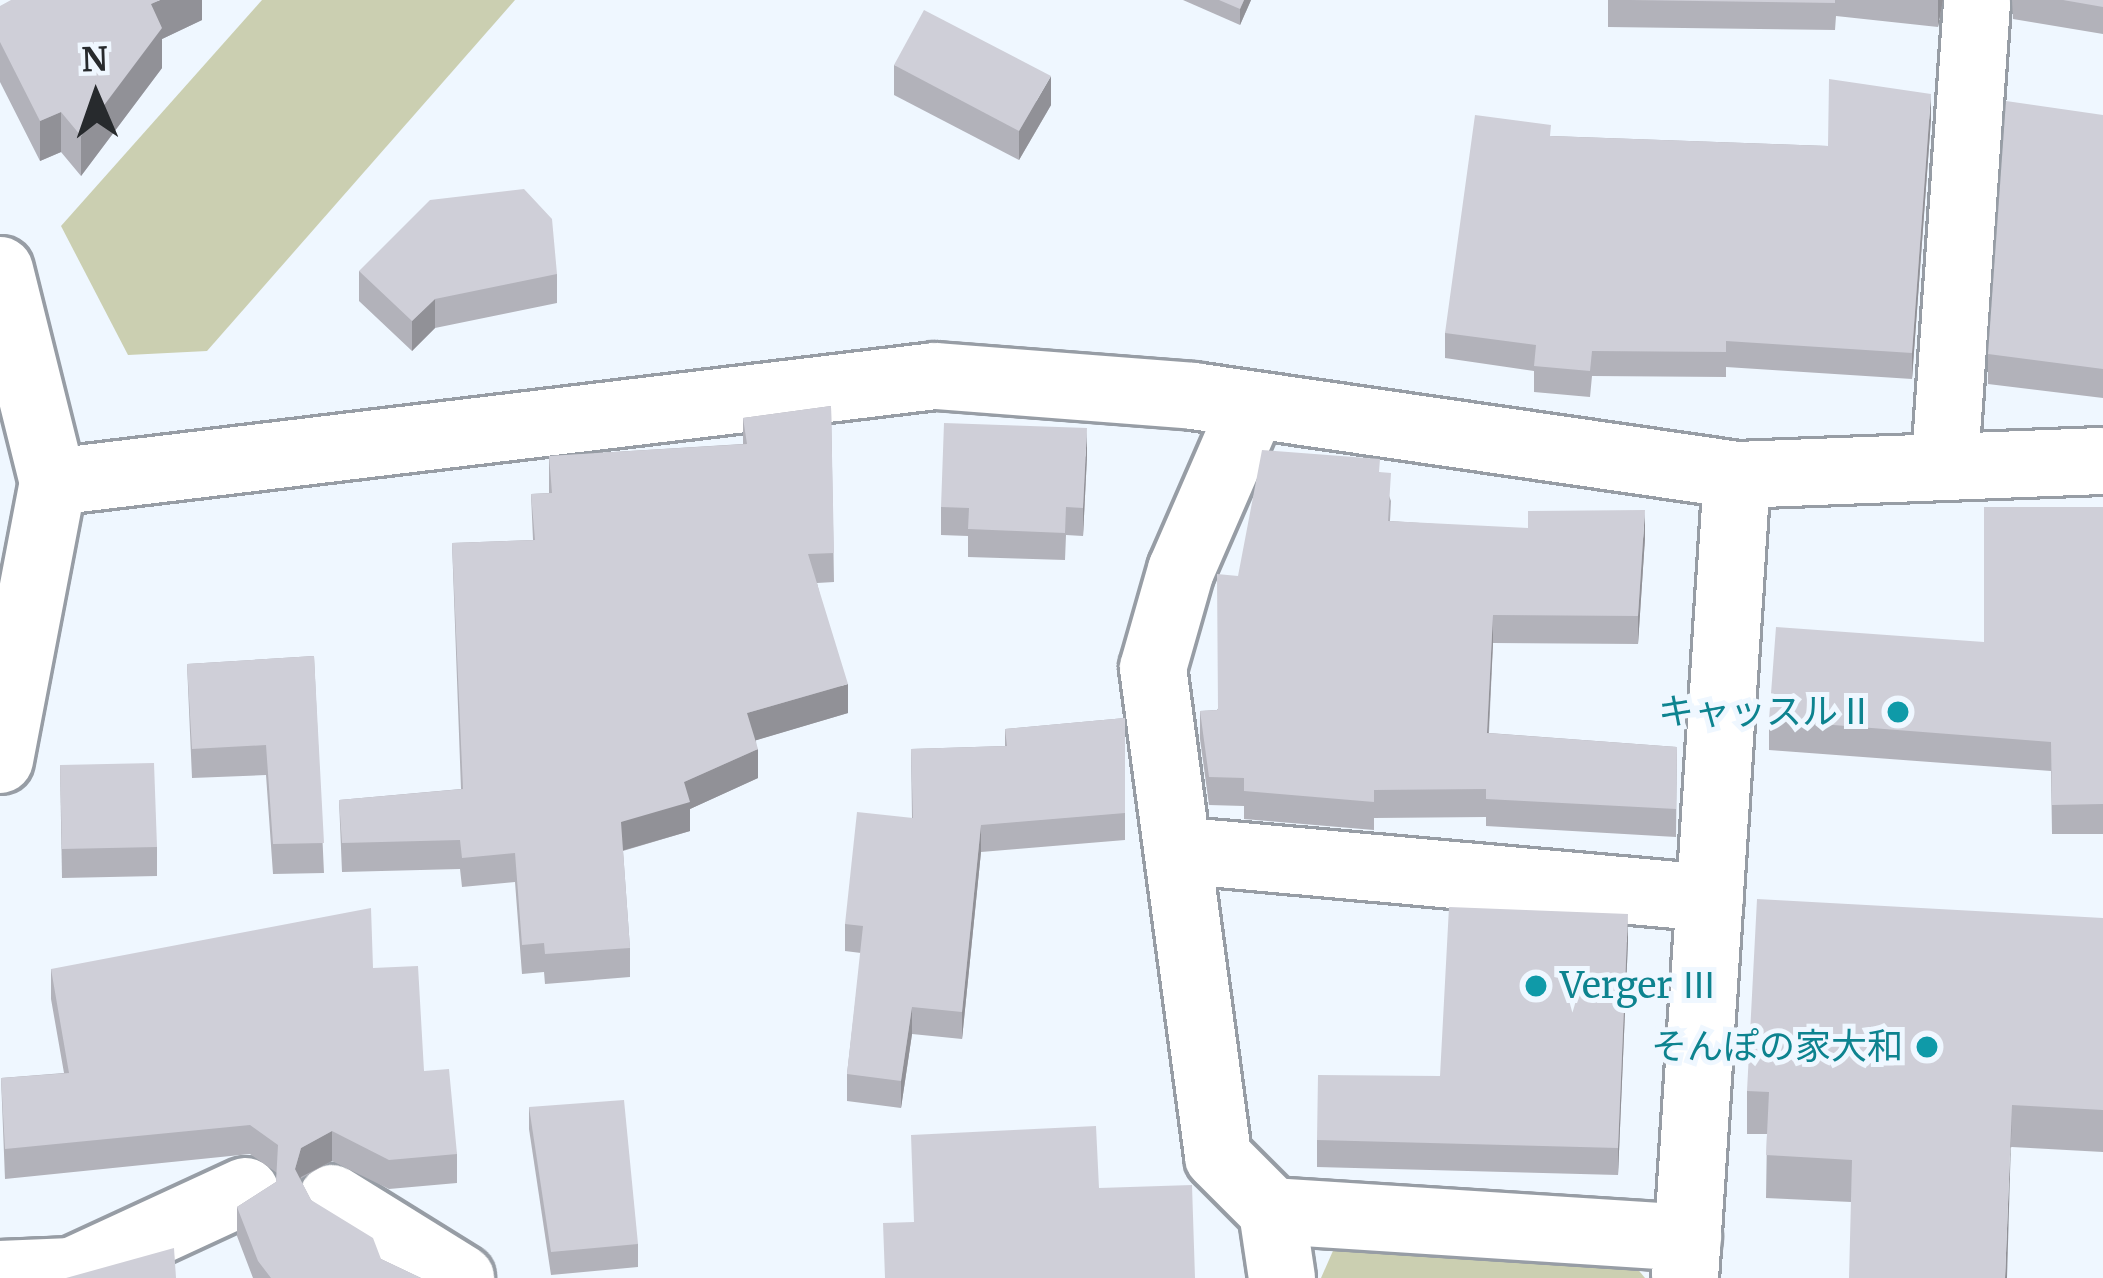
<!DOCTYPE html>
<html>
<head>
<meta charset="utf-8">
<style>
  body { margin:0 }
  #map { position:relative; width:2103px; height:1278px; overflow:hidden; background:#eff7ff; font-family:Merriweather,"Noto Sans JP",serif }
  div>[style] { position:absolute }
  .green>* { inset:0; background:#cbcfb1 }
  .roads { filter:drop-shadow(3px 0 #979da5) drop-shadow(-3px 0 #979da5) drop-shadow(0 3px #979da5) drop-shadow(0 -3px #979da5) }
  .street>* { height:66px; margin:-33px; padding:0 33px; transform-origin:33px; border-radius:33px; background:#fff }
  .secondary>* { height:66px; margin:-33px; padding:0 33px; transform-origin:33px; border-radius:33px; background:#fff }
  .wall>* { inset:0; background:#b2b2ba }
  .shaded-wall>* { inset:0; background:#919197 }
  .building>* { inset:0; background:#cfcfd8 }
  .dots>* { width:33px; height:33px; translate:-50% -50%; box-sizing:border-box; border:6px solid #eff7ff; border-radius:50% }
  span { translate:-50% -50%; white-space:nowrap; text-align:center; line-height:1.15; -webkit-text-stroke:10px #eff7ff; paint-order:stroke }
  .culture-label { font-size:36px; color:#0d838f }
  .right { translate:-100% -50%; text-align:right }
  .left { translate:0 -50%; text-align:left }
  .north { position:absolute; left:36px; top:36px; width:120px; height:120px; -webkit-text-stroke:9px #eff7ff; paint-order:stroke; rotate:358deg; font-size:33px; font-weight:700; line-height:48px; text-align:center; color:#272a2d }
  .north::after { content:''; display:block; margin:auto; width:42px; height:54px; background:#272a2d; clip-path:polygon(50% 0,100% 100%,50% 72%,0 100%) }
</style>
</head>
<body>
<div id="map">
  <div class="green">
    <div style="clip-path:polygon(262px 0,515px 0,207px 351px,128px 355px,61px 226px)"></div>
    <div style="clip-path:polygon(1336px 1244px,1630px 1260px,1645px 1278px,1321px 1278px)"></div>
  </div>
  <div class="roads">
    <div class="street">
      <div style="left:1252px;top:407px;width:178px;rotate:113.5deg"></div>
      <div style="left:1181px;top:570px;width:102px;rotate:105.9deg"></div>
      <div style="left:1153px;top:668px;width:493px;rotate:82.4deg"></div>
      <div style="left:1218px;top:1157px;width:76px;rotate:45deg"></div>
      <div style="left:1272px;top:1211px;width:68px;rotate:81.5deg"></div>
      <div style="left:1945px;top:461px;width:462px;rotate:-86deg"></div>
      <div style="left:53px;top:482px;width:888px;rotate:-6.85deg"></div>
      <div style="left:935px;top:376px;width:259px;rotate:4.4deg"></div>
      <div style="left:1193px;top:396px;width:550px;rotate:8.26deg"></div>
      <div style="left:1737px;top:475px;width:366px;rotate:-2.2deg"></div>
      <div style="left:1186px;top:851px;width:526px;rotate:5.13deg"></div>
      <div style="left:332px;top:1198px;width:152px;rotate:31.8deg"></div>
      <div style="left:1272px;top:1211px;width:417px;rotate:3.7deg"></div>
      <div style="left:0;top:1274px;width:72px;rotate:-2.4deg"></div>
      <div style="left:72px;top:1271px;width:191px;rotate:-24.8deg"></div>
      <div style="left:1685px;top:1278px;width:805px;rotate:-86.29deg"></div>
    </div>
    <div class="secondary">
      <div style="left:0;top:270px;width:219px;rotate:76deg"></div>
      <div style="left:53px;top:482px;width:283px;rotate:100.8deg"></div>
    </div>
  </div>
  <div class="wall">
    <div style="clip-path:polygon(202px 0,202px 20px,162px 39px,162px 68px,81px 176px,61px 152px,40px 161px,0 82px,0 6px)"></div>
    <div style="clip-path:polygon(1183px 0,1251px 0,1240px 25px)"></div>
    <div style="clip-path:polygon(1608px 0,1943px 0,1938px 27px,1836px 16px,1835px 30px,1608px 27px)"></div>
    <div style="clip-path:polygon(2012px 0,2103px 0,2103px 34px,2013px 19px)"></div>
    <div style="clip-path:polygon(894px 65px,1051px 105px,1019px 160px,894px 95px)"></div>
    <div style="clip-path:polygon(2103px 115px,2103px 398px,1988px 384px,1988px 354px)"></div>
    <div style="clip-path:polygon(1931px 119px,1912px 379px,1726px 367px,1726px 377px,1592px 376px,1590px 397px,1534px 392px,1534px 371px,1445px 358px,1445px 333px,1551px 136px,1828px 146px)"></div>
    <div style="clip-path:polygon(359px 271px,557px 274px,557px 303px,435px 328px,412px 351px,359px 301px)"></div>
    <div style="clip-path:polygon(831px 406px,834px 582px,817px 583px,848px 713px,756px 740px,758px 778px,690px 809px,690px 831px,623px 851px,630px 948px,630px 977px,545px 984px,544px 972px,522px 974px,515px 882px,462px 887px,460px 869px,342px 872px,339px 800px,461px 789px,452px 543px,533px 540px,531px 494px,549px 493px,549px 456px,743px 444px,743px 418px)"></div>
    <div style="clip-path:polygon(1087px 456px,1083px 536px,1066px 535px,1065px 560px,968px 557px,968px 536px,941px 535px,941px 507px)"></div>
    <div style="clip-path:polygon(1380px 472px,1391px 501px,1390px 521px,1645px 538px,1638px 644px,1493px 643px,1489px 733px,1677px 747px,1676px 837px,1486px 826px,1486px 817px,1374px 818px,1374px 830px,1244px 819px,1244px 806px,1209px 805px,1200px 739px,1200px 711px,1217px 710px)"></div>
    <div style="clip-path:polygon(2103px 507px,2103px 834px,2052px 834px,2051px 771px,1769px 750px,1769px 720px,1984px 642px)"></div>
    <div style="clip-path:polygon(314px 656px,324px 873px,273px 874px,266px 775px,192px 778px,187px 664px)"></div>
    <div style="clip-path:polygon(1125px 718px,1125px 840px,981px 852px,962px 1039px,912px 1034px,901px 1108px,847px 1101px,847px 1074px,861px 953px,845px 951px,845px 924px,912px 818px,911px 749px,1005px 746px,1005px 729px)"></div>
    <div style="clip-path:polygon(60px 765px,157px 847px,157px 876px,62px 878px)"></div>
    <div style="clip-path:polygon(2103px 918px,2103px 1152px,2012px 1147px,1851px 1202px,1766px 1198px,1767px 1134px,1747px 1134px,1747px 1091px)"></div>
    <div style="clip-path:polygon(1628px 941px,1618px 1175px,1317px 1167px,1317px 1140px,1440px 1076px)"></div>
    <div style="clip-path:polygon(373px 968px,424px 1071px,457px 1154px,457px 1183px,389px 1189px,332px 1161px,300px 1179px,311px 1200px,381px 1259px,421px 1278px,253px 1278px,237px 1236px,237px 1207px,276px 1182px,277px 1173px,250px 1154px,5px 1179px,1px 1078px,64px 1073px,51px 999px,51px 969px)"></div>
    <div style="clip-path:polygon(529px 1107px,638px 1244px,638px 1267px,551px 1275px,529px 1129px)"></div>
  </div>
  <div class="shaded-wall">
    <div style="clip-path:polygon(160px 0,202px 0,202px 20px,162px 39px,162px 68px,81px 176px,81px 136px,151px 4px)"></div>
    <div style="clip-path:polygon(1244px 0,1251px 0,1240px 25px,1240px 9px)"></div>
    <div style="clip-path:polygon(1938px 0,1943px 0,1938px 27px)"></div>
    <div style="clip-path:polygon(1051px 76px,1051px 105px,1019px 160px,1019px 131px)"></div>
    <div style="clip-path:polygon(1931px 94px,1931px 119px,1912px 379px,1912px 353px)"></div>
    <div style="clip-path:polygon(61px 112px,61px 152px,40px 161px,40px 121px)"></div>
    <div style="clip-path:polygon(435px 299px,435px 328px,412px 351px,412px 321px)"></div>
    <div style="clip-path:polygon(1087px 428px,1087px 456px,1083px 536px,1083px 508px)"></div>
    <div style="clip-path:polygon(1645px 510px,1645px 538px,1638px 644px,1638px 616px)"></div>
    <div style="clip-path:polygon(1493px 615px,1493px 643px,1487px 761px,1487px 733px)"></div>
    <div style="clip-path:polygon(848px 684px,848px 713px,747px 743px,747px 713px)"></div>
    <div style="clip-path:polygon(758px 749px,758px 778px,690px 809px,690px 831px,621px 851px,621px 822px,684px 782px)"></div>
    <div style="clip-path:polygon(981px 825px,981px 852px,962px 1039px,962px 1012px)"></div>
    <div style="clip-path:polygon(1628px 914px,1628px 941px,1618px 1175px,1618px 1148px)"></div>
    <div style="clip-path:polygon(912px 1007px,912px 1034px,901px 1108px,901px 1081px)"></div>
    <div style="clip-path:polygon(2012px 1105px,2007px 1278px,2005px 1278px)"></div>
    <div style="clip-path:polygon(332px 1131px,332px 1161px,301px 1177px,295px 1198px,295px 1169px,301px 1148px)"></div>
  </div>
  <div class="building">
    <div style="clip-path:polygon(11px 0,160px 0,151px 4px,162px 28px,81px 136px,61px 112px,40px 121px,0 42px,0 6px)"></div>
    <div style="clip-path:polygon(1219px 0,1244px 0,1240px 9px)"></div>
    <div style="clip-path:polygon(1630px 0,1835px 0,1835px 3px)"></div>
    <div style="clip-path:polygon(2063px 0,2103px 0,2103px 7px)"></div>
    <div style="clip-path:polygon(924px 10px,1051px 76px,1019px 131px,894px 65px)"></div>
    <div style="clip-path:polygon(1829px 79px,1931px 94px,1912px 353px,1726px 341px,1726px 352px,1592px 351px,1590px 371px,1534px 366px,1536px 345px,1445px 333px,1475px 115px,1551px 125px,1550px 136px,1828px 146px)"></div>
    <div style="clip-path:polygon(2006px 101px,2103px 115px,2103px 369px,1988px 354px)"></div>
    <div style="clip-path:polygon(524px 189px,552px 219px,557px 274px,435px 299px,412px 321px,359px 271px,430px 200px)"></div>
    <div style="clip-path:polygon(831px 406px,834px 553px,808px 554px,848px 684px,747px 713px,758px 749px,684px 782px,690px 802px,621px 822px,630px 948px,545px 954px,544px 943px,522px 945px,515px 853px,462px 858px,460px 840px,342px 843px,339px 800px,463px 789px,452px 543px,535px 540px,531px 494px,552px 493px,549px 456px,747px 444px,743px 418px)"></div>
    <div style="clip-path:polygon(944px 423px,1087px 428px,1083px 508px,1066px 507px,1065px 533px,968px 529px,969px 508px,941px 507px)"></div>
    <div style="clip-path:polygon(1262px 450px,1380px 459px,1379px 472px,1391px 473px,1388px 521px,1528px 528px,1528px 511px,1645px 510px,1638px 616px,1493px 615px,1487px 733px,1677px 747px,1676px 809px,1486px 799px,1486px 789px,1374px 790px,1374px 802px,1244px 791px,1244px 778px,1209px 777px,1200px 711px,1218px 710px,1217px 574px,1238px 576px)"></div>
    <div style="clip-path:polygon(1984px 507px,2103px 507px,2103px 804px,2052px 805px,2051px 742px,1769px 720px,1776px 627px,1984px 642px)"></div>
    <div style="clip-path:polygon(314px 656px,324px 843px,273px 844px,266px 745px,192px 749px,187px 664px)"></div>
    <div style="clip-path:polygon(1125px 718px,1125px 813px,981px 825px,962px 1012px,912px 1007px,901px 1081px,847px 1074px,863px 926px,845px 924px,857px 812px,913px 818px,911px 749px,1007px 746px,1005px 729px)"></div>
    <div style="clip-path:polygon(154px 763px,157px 847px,62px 849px,60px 765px)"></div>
    <div style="clip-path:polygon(1757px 899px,2103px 918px,2103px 1110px,2012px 1105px,2005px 1278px,1849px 1278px,1852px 1160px,1766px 1155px,1769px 1092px,1747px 1091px)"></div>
    <div style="clip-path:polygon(1449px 907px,1628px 914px,1618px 1148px,1317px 1140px,1318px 1075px,1440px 1076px)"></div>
    <div style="clip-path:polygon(371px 908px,373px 968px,418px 966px,424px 1071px,449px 1069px,457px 1154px,389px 1160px,332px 1131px,301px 1148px,295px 1169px,311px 1200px,373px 1238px,381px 1259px,421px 1278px,271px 1278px,258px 1261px,237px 1207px,276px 1182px,278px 1145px,250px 1125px,5px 1149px,1px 1078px,69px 1073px,51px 969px)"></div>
    <div style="clip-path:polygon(624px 1100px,638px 1244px,551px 1252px,529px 1107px)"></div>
    <div style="clip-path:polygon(1096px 1126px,1099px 1188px,1192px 1185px,1195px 1278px,885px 1278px,883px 1223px,914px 1222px,911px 1135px)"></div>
    <div style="clip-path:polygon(174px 1248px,176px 1278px,66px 1278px)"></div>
  </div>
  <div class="dots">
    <div style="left:1898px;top:712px;background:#0f9aa8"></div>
    <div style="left:1536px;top:986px;background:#0f9aa8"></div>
    <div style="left:1927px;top:1047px;background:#0f9aa8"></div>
  </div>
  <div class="culture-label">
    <span class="right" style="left:1874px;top:712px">キャッスルⅡ</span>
    <span class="left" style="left:1560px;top:986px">Verger Ⅲ</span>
    <span class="right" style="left:1903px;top:1047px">そんぽの家大和</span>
  </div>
  <div class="north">N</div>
</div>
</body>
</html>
